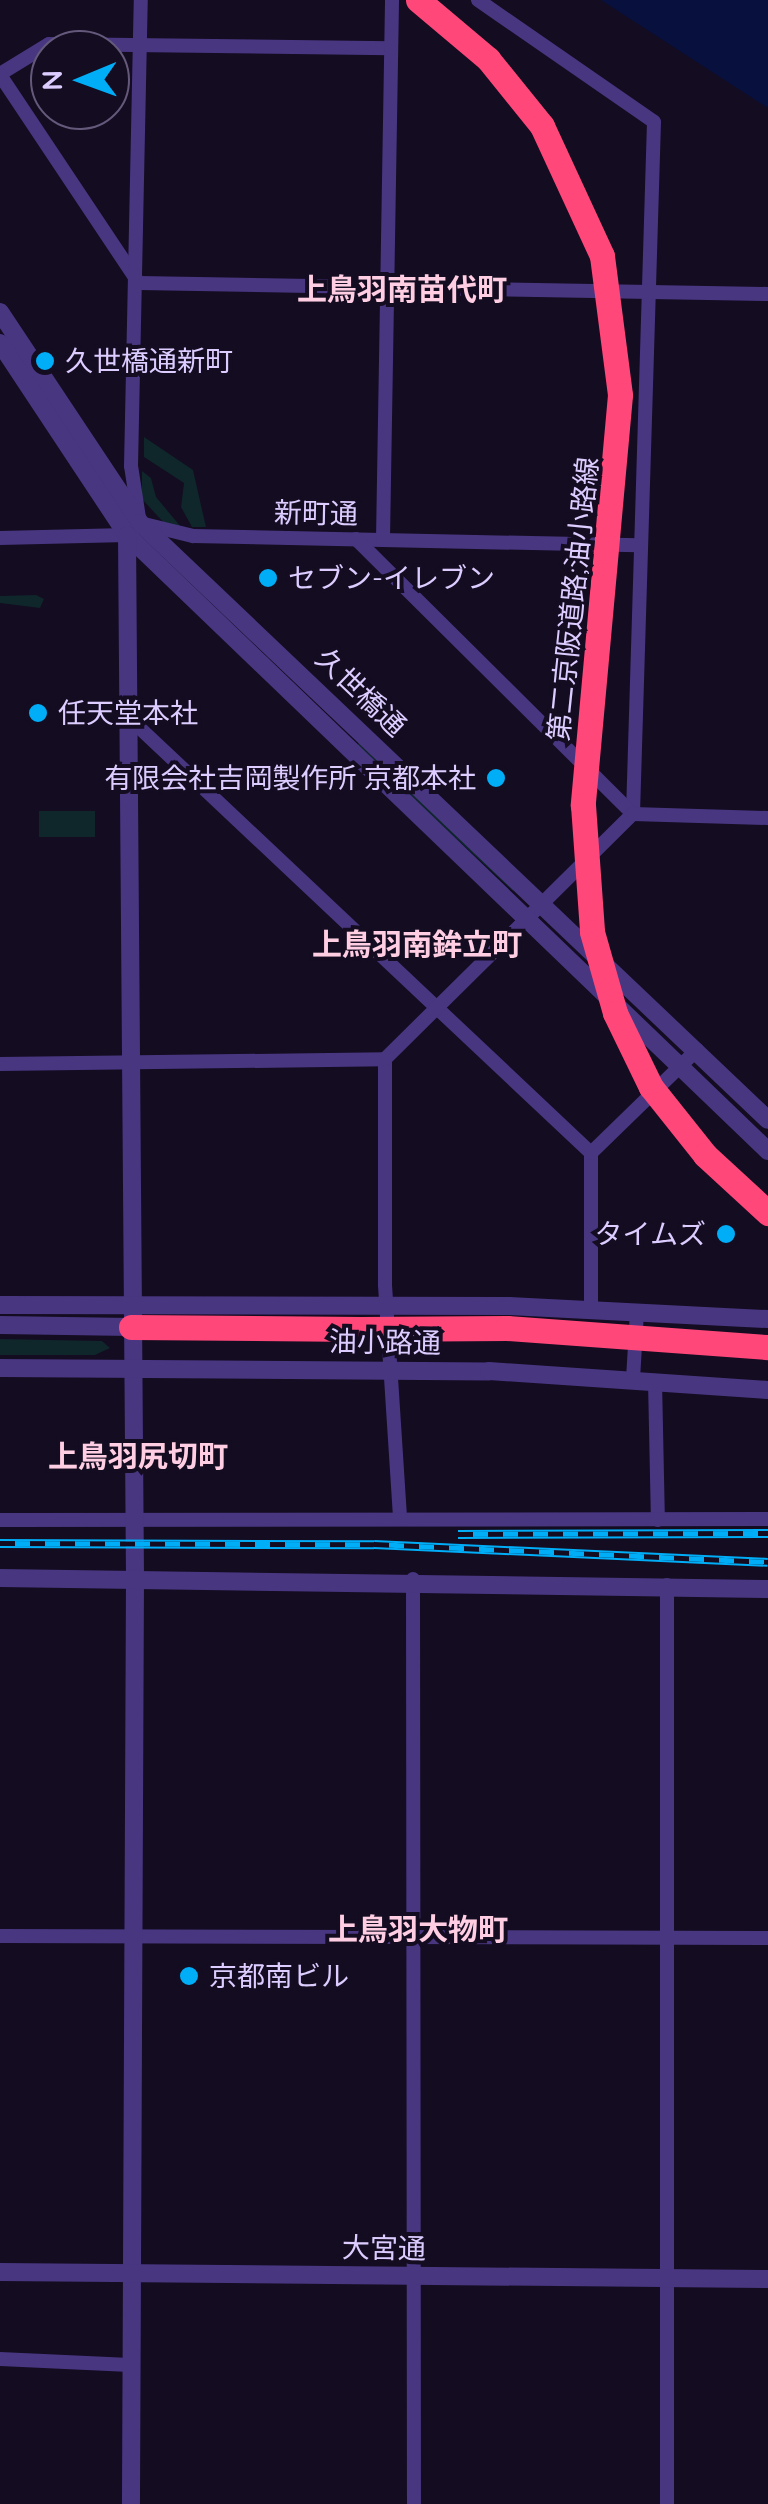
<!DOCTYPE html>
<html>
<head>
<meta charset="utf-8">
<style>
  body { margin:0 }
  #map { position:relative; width:768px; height:2504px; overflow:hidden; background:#140c21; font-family:Quicksand,"Noto Sans JP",sans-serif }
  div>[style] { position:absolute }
  .green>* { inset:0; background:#0f262b }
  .water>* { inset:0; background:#08113e }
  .minor>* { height:14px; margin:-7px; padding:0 7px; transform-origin:7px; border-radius:7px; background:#483681 }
  .tertiary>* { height:18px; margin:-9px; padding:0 9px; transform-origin:9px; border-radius:9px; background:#483681 }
  .motorway>* { height:25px; margin:-12.5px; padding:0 12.5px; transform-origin:12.5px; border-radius:12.5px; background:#ff477a }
  .rail>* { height:9px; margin-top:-4.5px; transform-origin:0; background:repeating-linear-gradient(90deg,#140c21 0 15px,#00adf7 0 30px); box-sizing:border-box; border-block:2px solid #00adf7 }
  .motorway-bridge>* { height:25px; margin:-12.5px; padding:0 12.5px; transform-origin:12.5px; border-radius:12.5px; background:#ff477a }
  .dots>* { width:28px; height:28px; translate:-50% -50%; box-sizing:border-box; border:5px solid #140c21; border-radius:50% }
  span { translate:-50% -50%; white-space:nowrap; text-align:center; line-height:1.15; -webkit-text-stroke:8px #140c21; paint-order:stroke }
  .poi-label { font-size:28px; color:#dcccff }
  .left { translate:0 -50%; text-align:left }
  .right { translate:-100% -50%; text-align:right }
  .street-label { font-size:28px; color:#dcccff }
  .neighbourhood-label { font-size:30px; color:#ffcee3; font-weight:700 }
  .north { position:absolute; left:30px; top:30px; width:100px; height:100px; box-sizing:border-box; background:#140c21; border:2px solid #64597a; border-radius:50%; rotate:269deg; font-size:28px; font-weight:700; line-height:40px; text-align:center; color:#dcccff }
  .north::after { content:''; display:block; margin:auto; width:35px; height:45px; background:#00adf7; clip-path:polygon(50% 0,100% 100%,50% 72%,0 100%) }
</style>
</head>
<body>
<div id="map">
  <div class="green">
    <div style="clip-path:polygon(144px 437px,193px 470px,206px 527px,192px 527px,181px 507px,184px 483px,144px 457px)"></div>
    <div style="clip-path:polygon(142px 471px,151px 478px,156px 497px,181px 527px,166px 525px,142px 499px)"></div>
    <div style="clip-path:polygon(36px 595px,44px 599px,40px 608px,0 603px,0 596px)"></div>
    <div style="clip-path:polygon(359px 742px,514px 889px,513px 891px,357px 747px)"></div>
    <div style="clip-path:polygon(39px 811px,95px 811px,95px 837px,39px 837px)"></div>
    <div style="clip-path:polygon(0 1339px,102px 1341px,110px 1348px,95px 1355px,0 1355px)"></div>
  </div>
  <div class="water">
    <div style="clip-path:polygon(601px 0,768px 0,768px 108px)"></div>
  </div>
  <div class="minor">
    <div style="left:478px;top:0;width:214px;rotate:34.7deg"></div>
    <div style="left:654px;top:122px;width:692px;rotate:91.74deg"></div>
    <div style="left:0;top:74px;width:57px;rotate:-31.5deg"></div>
    <div style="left:49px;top:44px;width:342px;rotate:0.7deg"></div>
    <div style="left:0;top:75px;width:249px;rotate:56.3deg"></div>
    <div style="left:139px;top:283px;width:629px;rotate:1deg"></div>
    <div style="left:139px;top:518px;width:53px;rotate:-98.7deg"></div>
    <div style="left:131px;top:466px;width:466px;rotate:-88.8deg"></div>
    <div style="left:0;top:538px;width:127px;rotate:-1.4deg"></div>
    <div style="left:127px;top:535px;width:18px;rotate:-43deg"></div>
    <div style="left:140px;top:523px;width:55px;rotate:13.8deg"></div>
    <div style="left:193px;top:536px;width:445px;rotate:1.2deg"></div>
    <div style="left:356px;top:539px;width:389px;rotate:44.8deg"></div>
    <div style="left:383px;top:539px;width:539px;rotate:-89.04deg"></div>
    <div style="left:128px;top:717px;width:636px;rotate:43.28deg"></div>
    <div style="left:385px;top:1059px;width:226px;rotate:90deg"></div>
    <div style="left:385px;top:1285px;width:233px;rotate:86.3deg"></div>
    <div style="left:0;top:1064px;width:385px;rotate:-0.7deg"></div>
    <div style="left:385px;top:1059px;width:349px;rotate:-44.7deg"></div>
    <div style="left:633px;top:814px;width:135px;rotate:1.7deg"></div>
    <div style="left:591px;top:1309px;width:156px;rotate:-90deg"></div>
    <div style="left:591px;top:1153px;width:148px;rotate:-44.2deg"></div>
    <div style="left:633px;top:1379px;width:67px;rotate:-86.6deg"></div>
    <div style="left:655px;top:1381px;width:139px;rotate:88.8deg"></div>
    <div style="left:0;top:1520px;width:768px;rotate:-0.07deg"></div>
    <div style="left:413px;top:1579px;width:925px;rotate:89.94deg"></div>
    <div style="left:0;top:1936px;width:768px;rotate:0.15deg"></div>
    <div style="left:0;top:2359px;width:130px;rotate:2.6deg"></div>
    <div style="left:667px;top:2504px;width:919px;rotate:-90deg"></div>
  </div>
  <div class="tertiary">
    <div style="left:0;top:312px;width:253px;rotate:56.4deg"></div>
    <div style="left:140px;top:523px;width:866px;rotate:43.55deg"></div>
    <div style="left:0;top:343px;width:230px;rotate:56.5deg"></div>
    <div style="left:127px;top:535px;width:889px;rotate:43.86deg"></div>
    <div style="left:127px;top:535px;width:1043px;rotate:89.56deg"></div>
    <div style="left:135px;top:1578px;width:926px;rotate:90.25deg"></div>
    <div style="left:0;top:1305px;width:509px;rotate:0.11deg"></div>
    <div style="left:509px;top:1306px;width:259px;rotate:2.9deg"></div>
    <div style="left:0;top:1325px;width:131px;rotate:0.9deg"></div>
    <div style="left:0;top:1368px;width:489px;rotate:0.4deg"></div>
    <div style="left:489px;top:1371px;width:280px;rotate:3.9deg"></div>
    <div style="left:0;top:1578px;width:768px;rotate:0.82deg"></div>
    <div style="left:0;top:2272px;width:768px;rotate:0.52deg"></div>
  </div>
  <div class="motorway">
    <div style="left:131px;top:1327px;width:230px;rotate:0.5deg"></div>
  </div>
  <div class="rail">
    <div style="left:458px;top:1534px;width:310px;rotate:-0.2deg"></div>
    <div style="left:0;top:1543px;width:374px;rotate:0.2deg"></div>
    <div style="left:374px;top:1544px;width:394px;rotate:2.6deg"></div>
  </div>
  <div class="motorway-bridge">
    <div style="left:418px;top:0;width:92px;rotate:40.1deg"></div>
    <div style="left:488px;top:59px;width:86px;rotate:51.1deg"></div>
    <div style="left:542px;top:126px;width:143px;rotate:65.2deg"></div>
    <div style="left:602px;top:256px;width:140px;rotate:82.6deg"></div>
    <div style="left:620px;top:395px;width:412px;rotate:95.2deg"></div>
    <div style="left:583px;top:805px;width:127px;rotate:85.9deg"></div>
    <div style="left:592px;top:932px;width:84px;rotate:74.1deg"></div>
    <div style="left:615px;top:1013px;width:82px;rotate:64.1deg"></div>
    <div style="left:651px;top:1087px;width:87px;rotate:51.5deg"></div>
    <div style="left:705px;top:1155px;width:86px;rotate:42.6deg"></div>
    <div style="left:361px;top:1329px;width:146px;rotate:-0.4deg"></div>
    <div style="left:507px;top:1328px;width:262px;rotate:4.2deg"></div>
  </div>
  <div class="dots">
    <div style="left:45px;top:361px;background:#00adf7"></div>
    <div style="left:268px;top:578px;background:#00adf7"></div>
    <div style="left:38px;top:713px;background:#00adf7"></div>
    <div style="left:496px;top:778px;background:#00adf7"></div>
    <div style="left:726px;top:1234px;background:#00adf7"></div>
    <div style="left:189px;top:1976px;background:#00adf7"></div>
  </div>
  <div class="poi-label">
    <span class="left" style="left:65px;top:361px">久世橋通新町</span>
    <span class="left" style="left:288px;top:578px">セブン-イレブン</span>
    <span class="left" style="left:58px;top:713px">任天堂本社</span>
    <span class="right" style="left:476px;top:778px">有限会社吉岡製作所 京都本社</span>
    <span class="right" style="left:706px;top:1234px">タイムズ</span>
    <span class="left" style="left:209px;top:1976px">京都南ビル</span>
  </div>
  <div class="street-label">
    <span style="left:316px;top:513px;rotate:1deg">新町通</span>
    <span style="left:573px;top:599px;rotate:-84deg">第二京阪道路;油小路線</span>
    <span style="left:361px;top:692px;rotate:44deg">久世橋通</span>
    <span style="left:385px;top:1342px;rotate:1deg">油小路通</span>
    <span style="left:384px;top:2248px;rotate:1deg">大宮通</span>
  </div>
  <div class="neighbourhood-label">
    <span style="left:402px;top:289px">上鳥羽南苗代町</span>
    <span style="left:417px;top:944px">上鳥羽南鉾立町</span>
    <span style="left:138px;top:1456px">上鳥羽尻切町</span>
    <span style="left:418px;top:1929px">上鳥羽大物町</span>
  </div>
  <div class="north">N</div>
</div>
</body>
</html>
